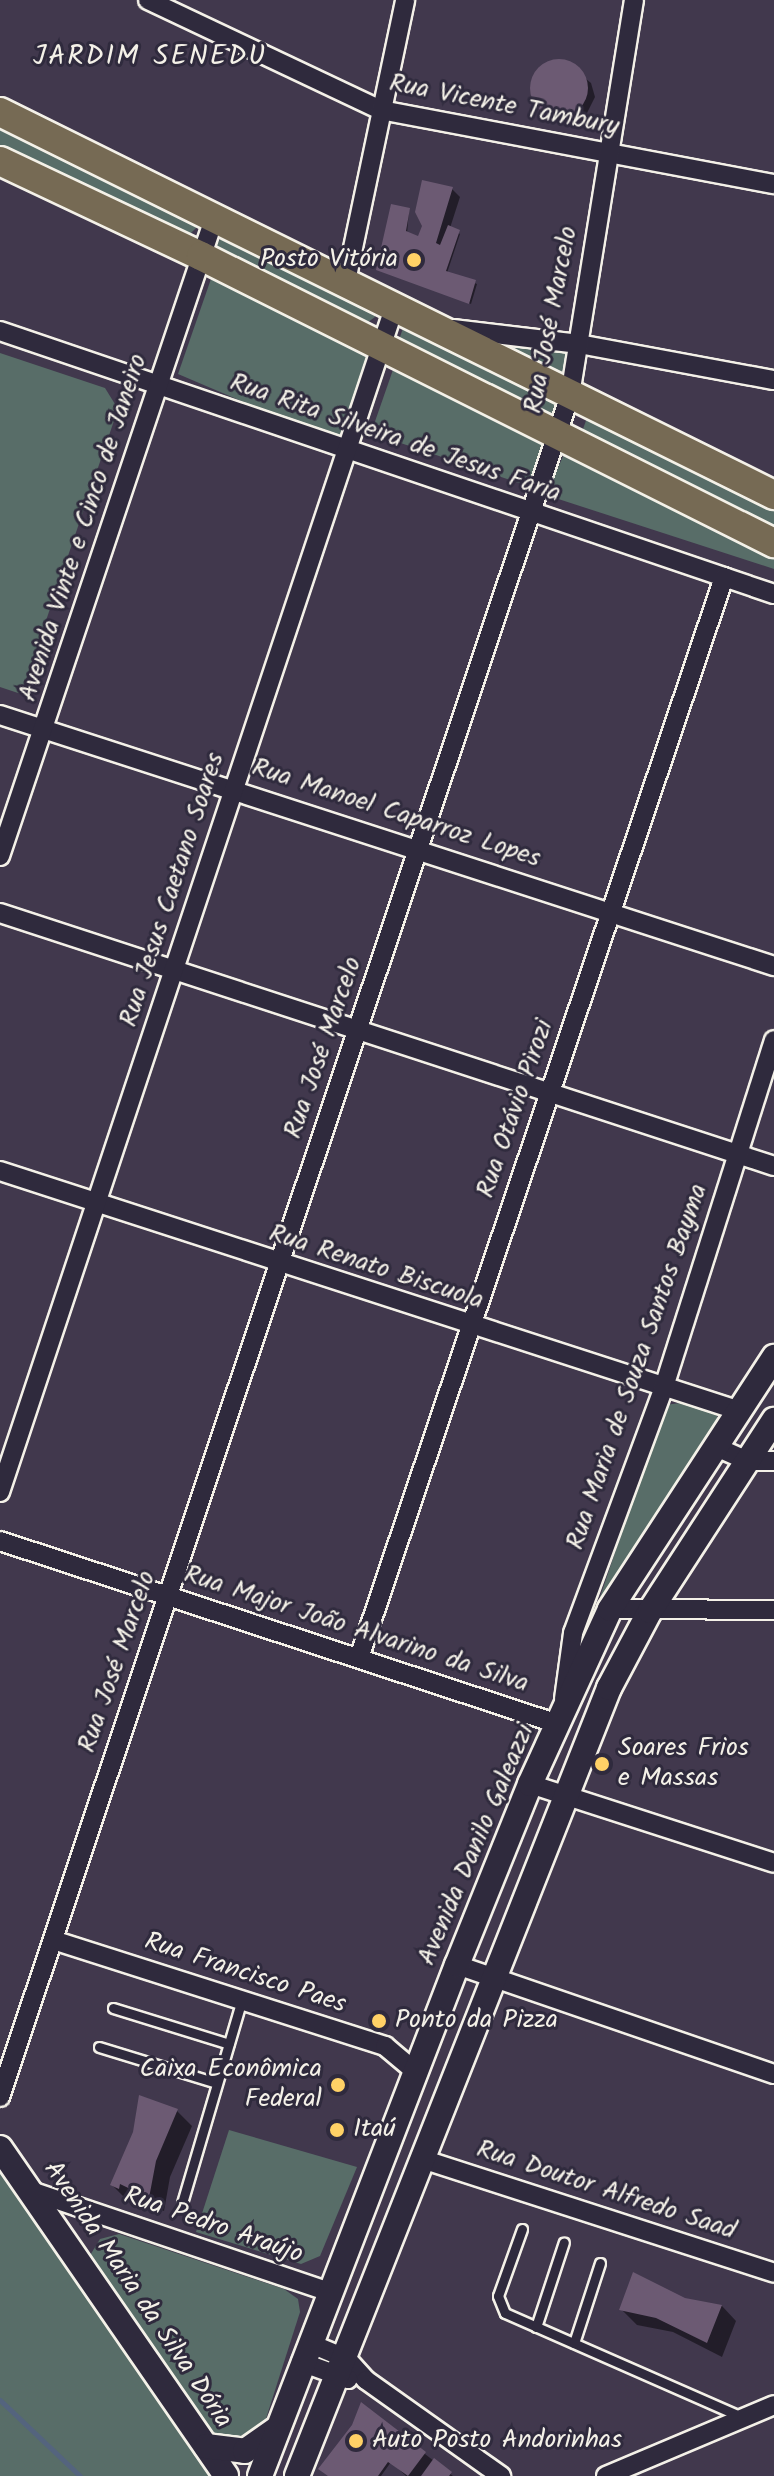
<!DOCTYPE html>
<html>
<head>
<meta charset="utf-8">
<style>
  body { margin:0 }
  #map { position:relative; width:774px; height:2476px; overflow:hidden; background:#41384d; font-family:Kalam,sans-serif }
  div>[style] { position:absolute }
  .green>* { inset:0; background:#586d68 }
  .shadow>* { inset:0; background:#0007 }
  .stream>* { height:5px; margin:-2.5px; padding:0 2.5px; transform-origin:2.5px; border-radius:2.5px; background:#54647e }
  .building>* { inset:0; background:#6c5a73 }
  .round { border-radius:50% }
  .roads { filter:drop-shadow(2px 0 #f4f1e8) drop-shadow(-2px 0 #f4f1e8) drop-shadow(0 2px #f4f1e8) drop-shadow(0 -2px #f4f1e8) }
  .service>* { height:9px; margin:-4.5px; padding:0 4.5px; transform-origin:4.5px; border-radius:4.5px; background:#2f2a3d }
  .minor>* { height:18px; margin:-9px; padding:0 9px; transform-origin:9px; border-radius:9px; background:#2f2a3d }
  .secondary>* { height:24px; margin:-12px; padding:0 12px; transform-origin:12px; border-radius:12px; background:#2f2a3d }
  .primary>* { height:28px; margin:-14px; padding:0 14px; transform-origin:14px; border-radius:14px; background:#766a54 }
  .dots>* { width:22px; height:22px; translate:-50% -50%; box-sizing:border-box; border:4px solid #2f2a3d; border-radius:50% }
  span { translate:-50% -50%; white-space:nowrap; text-align:center; line-height:1.15; -webkit-text-stroke:6px #2f2a3d; paint-order:stroke }
  .street-label { font-size:26px; color:#f4f1e8 }
  .poi-label { font-size:26px; color:#f4f1e8 }
  .right { translate:-100% -50%; text-align:right }
  .left { translate:0 -50%; text-align:left }
  .neighbourhood-label { font-size:28px; color:#f4f1e8; letter-spacing:2px }
</style>
</head>
<body>
<div id="map">
  <div class="green">
    <div style="clip-path:polygon(0 120px,197px 221px,196px 228px,188px 236px,0 146px)"></div>
    <div style="clip-path:polygon(230px 232px,374px 310px,375px 317px,364px 325px,220px 252px,215px 244px)"></div>
    <div style="clip-path:polygon(212px 276px,371px 353px,340px 443px,178px 374px)"></div>
    <div style="clip-path:polygon(406px 319px,559px 403px,556px 409px,549px 415px,399px 340px)"></div>
    <div style="clip-path:polygon(505px 336px,568px 346px,563px 387px,496px 352px)"></div>
    <div style="clip-path:polygon(0 353px,105px 388px,118px 409px,21px 694px,0 687px)"></div>
    <div style="clip-path:polygon(395px 364px,545px 439px,531px 478px,519px 483px,371px 433px)"></div>
    <div style="clip-path:polygon(588px 415px,774px 503px,774px 528px,586px 435px,583px 429px)"></div>
    <div style="clip-path:polygon(564px 454px,774px 557px,774px 569px,546px 495px)"></div>
    <div style="clip-path:polygon(680px 1403px,716px 1410px,718px 1422px,605px 1603px,600px 1597px,665px 1405px)"></div>
    <div style="clip-path:polygon(229px 2130px,357px 2167px,320px 2256px,301px 2264px,196px 2232px)"></div>
    <div style="clip-path:polygon(0 2169px,211px 2476px,0 2476px)"></div>
    <div style="clip-path:polygon(119px 2234px,284px 2289px,298px 2299px,300px 2312px,262px 2431px,254px 2439px,218px 2440px,206px 2431px,89px 2257px,100px 2239px)"></div>
  </div>
  <div class="shadow">
    <div style="clip-path:polygon(563px 61px,591px 83px,595px 97px,585px 117px,564px 123px,536px 102px,533px 79px,542px 67px)"></div>
    <div style="clip-path:polygon(452px 189px,460px 197px,450px 228px,460px 234px,447px 273px,477px 284px,471px 304px,378px 269px,409px 210px,407px 234px,427px 242px)"></div>
    <div style="clip-path:polygon(177px 2111px,192px 2126px,170px 2177px,164px 2211px,136px 2198px,127px 2200px,112px 2185px)"></div>
    <div style="clip-path:polygon(685px 2299px,722px 2306px,736px 2321px,722px 2357px,673px 2332px,637px 2325px,622px 2310px)"></div>
    <div style="clip-path:polygon(425px 2454px,453px 2476px,406px 2476px,391px 2462px,381px 2476px,330px 2476px,321px 2468px)"></div>
  </div>
  <div class="stream">
    <div style="left:0;top:2400px;width:110px;rotate:43.5deg"></div>
  </div>
  <div class="building">
    <div class="round" style="left:530px;top:59px;width:58px;height:58px"></div>
    <div style="clip-path:polygon(422px 180px,453px 187px,436px 243px,440px 245px,448px 225px,460px 230px,446px 271px,476px 280px,469px 304px,376px 270px,391px 204px,410px 208px,406px 231px,418px 236px,422px 226px,415px 212px)"></div>
    <div style="clip-path:polygon(139px 2095px,178px 2109px,156px 2161px,149px 2198px,120px 2184px,119px 2189px,110px 2185px,133px 2132px)"></div>
    <div style="clip-path:polygon(633px 2272px,685px 2298px,722px 2305px,707px 2343px,656px 2318px,619px 2310px)"></div>
    <div style="clip-path:polygon(361px 2402px,426px 2452px,408px 2476px,388px 2462px,378px 2476px,328px 2476px,318px 2469px,352px 2425px)"></div>
    <div style="clip-path:polygon(434px 2458px,452px 2472px,449px 2476px,421px 2476px)"></div>
  </div>
  <div class="roads">
    <div class="service">
      <div style="left:113px;top:2008px;width:121px;rotate:17.2deg"></div>
      <div style="left:99px;top:2047px;width:123px;rotate:17deg"></div>
      <div style="left:182px;top:2203px;width:213px;rotate:-73.6deg"></div>
      <div style="left:522px;top:2229px;width:71px;rotate:109.7deg"></div>
      <div style="left:498px;top:2296px;width:18px;rotate:68deg"></div>
      <div style="left:505px;top:2313px;width:259px;rotate:23.7deg"></div>
      <div style="left:536px;top:2327px;width:89px;rotate:-71.8deg"></div>
      <div style="left:574px;top:2343px;width:84px;rotate:-72deg"></div>
    </div>
    <div class="minor">
      <div style="left:148px;top:0;width:258px;rotate:25.3deg"></div>
      <div style="left:381px;top:110px;width:400px;rotate:10.7deg"></div>
      <div style="left:346px;top:281px;width:287px;rotate:-78.1deg"></div>
      <div style="left:453px;top:329px;width:127px;rotate:6.8deg"></div>
      <div style="left:579px;top:344px;width:198px;rotate:10.5deg"></div>
      <div style="left:0;top:331px;width:817px;rotate:18.77deg"></div>
      <div style="left:0;top:715px;width:814px;rotate:17.97deg"></div>
      <div style="left:0;top:856px;width:675px;rotate:-71.43deg"></div>
      <div style="left:0;top:913px;width:814px;rotate:18.1deg"></div>
      <div style="left:0;top:1171px;width:775px;rotate:17.97deg"></div>
      <div style="left:714px;top:1446px;width:36px;rotate:24deg"></div>
      <div style="left:747px;top:1461px;width:27px"></div>
      <div style="left:0;top:1492px;width:1251px;rotate:-71.59deg"></div>
      <div style="left:0;top:1541px;width:587px;rotate:18.16deg"></div>
      <div style="left:610px;top:1609px;width:164px;rotate:0.3deg"></div>
      <div style="left:359px;top:1658px;width:1141px;rotate:-71.34deg"></div>
      <div style="left:564px;top:1699px;width:67px;rotate:-82.2deg"></div>
      <div style="left:573px;top:1633px;width:259px;rotate:-69.7deg"></div>
      <div style="left:663px;top:1390px;width:367px;rotate:-72.4deg"></div>
      <div style="left:530px;top:1784px;width:256px;rotate:17.9deg"></div>
      <div style="left:53px;top:1940px;width:349px;rotate:17.7deg"></div>
      <div style="left:385px;top:2046px;width:39px;rotate:40deg"></div>
      <div style="left:457px;top:1965px;width:335px;rotate:19deg"></div>
      <div style="left:0;top:2097px;width:1795px;rotate:-71.48deg"></div>
      <div style="left:570px;top:395px;width:400px;rotate:-80.8deg"></div>
      <div style="left:422px;top:2159px;width:370px;rotate:17.9deg"></div>
      <div style="left:34px;top:2192px;width:312px;rotate:18.7deg"></div>
      <div style="left:309px;top:2343px;width:41px;rotate:22.8deg"></div>
      <div style="left:347px;top:2359px;width:28px;rotate:48deg"></div>
      <div style="left:366px;top:2380px;width:166px;rotate:35.4deg"></div>
      <div style="left:301px;top:2362px;width:50px;rotate:19.9deg"></div>
      <div style="left:606px;top:2476px;width:182px;rotate:-22.9deg"></div>
    </div>
    <div class="secondary">
      <div style="left:0;top:2148px;width:398px;rotate:55.4deg"></div>
      <div style="left:206px;top:2446px;width:39px;rotate:7deg"></div>
      <div style="left:245px;top:2451px;width:37px;rotate:-35deg"></div>
      <div style="left:260px;top:2476px;width:548px;rotate:-68.92deg"></div>
      <div style="left:457px;top:1965px;width:195px;rotate:-68deg"></div>
      <div style="left:530px;top:1784px;width:192px;rotate:-65.4deg"></div>
      <div style="left:610px;top:1609px;width:301px;rotate:-56.9deg"></div>
      <div style="left:297px;top:2476px;width:848px;rotate:-68.4deg"></div>
      <div style="left:609px;top:1688px;width:87px;rotate:-62deg"></div>
      <div style="left:650px;top:1611px;width:228px;rotate:-57deg"></div>
    </div>
    <div class="primary">
      <div style="left:0;top:112px;width:864px;rotate:26.33deg"></div>
      <div style="left:0;top:161px;width:222px;rotate:25.3deg"></div>
      <div style="left:201px;top:256px;width:641px;rotate:26.61deg"></div>
    </div>
  </div>
  <div class="dots">
    <div style="left:414px;top:260px;background:#ffd166"></div>
    <div style="left:602px;top:1764px;background:#ffd166"></div>
    <div style="left:379px;top:2021px;background:#ffd166"></div>
    <div style="left:338px;top:2085px;background:#ffd166"></div>
    <div style="left:337px;top:2130px;background:#ffd166"></div>
    <div style="left:356px;top:2441px;background:#ffd166"></div>
  </div>
  <div class="street-label">
    <span style="left:504px;top:106px;rotate:11deg">Rua Vicente Tambury</span>
    <span style="left:552px;top:320px;rotate:-79deg">Rua José Marcelo</span>
    <span style="left:395px;top:439px;rotate:19deg">Rua Rita Silveira de Jesus Faria</span>
    <span style="left:84px;top:528px;rotate:-72deg">Avenida Vinte e Cinco de Janeiro</span>
    <span style="left:396px;top:814px;rotate:18deg">Rua Manoel Caparroz Lopes</span>
    <span style="left:173px;top:890px;rotate:-72deg">Rua Jesus Caetano Soares</span>
    <span style="left:324px;top:1048px;rotate:-71deg">Rua José Marcelo</span>
    <span style="left:516px;top:1109px;rotate:-71deg">Rua Otávio Pirozi</span>
    <span style="left:376px;top:1268px;rotate:18deg">Rua Renato Biscuola</span>
    <span style="left:638px;top:1367px;rotate:-71deg">Rua Maria de Souza Santos Bayma</span>
    <span style="left:356px;top:1630px;rotate:18deg">Rua Major João Alvarino da Silva</span>
    <span style="left:118px;top:1662px;rotate:-71deg">Rua José Marcelo</span>
    <span style="left:477px;top:1845px;rotate:-67deg">Avenida Danilo Galeazzi</span>
    <span style="left:245px;top:1974px;rotate:18deg">Rua Francisco Paes</span>
    <span style="left:606px;top:2191px;rotate:18deg">Rua Doutor Alfredo Saad</span>
    <span style="left:213px;top:2226px;rotate:19deg">Rua Pedro Araújo</span>
    <span style="left:137px;top:2295px;rotate:56deg">Avenida Maria da Silva Dória</span>
  </div>
  <div class="poi-label">
    <span class="right" style="left:398px;top:260px">Posto Vitória</span>
    <span class="left" style="left:618px;top:1764px">Soares Frios<br>e Massas</span>
    <span class="left" style="left:395px;top:2021px">Ponto da Pizza</span>
    <span class="right" style="left:322px;top:2085px">Caixa Econômica<br>Federal</span>
    <span class="left" style="left:353px;top:2130px">Itaú</span>
    <span class="left" style="left:372px;top:2441px">Auto Posto Andorinhas</span>
  </div>
  <div class="neighbourhood-label">
    <span style="left:150px;top:57px">JARDIM SENEDU</span>
  </div>
</div>
</body>
</html>
